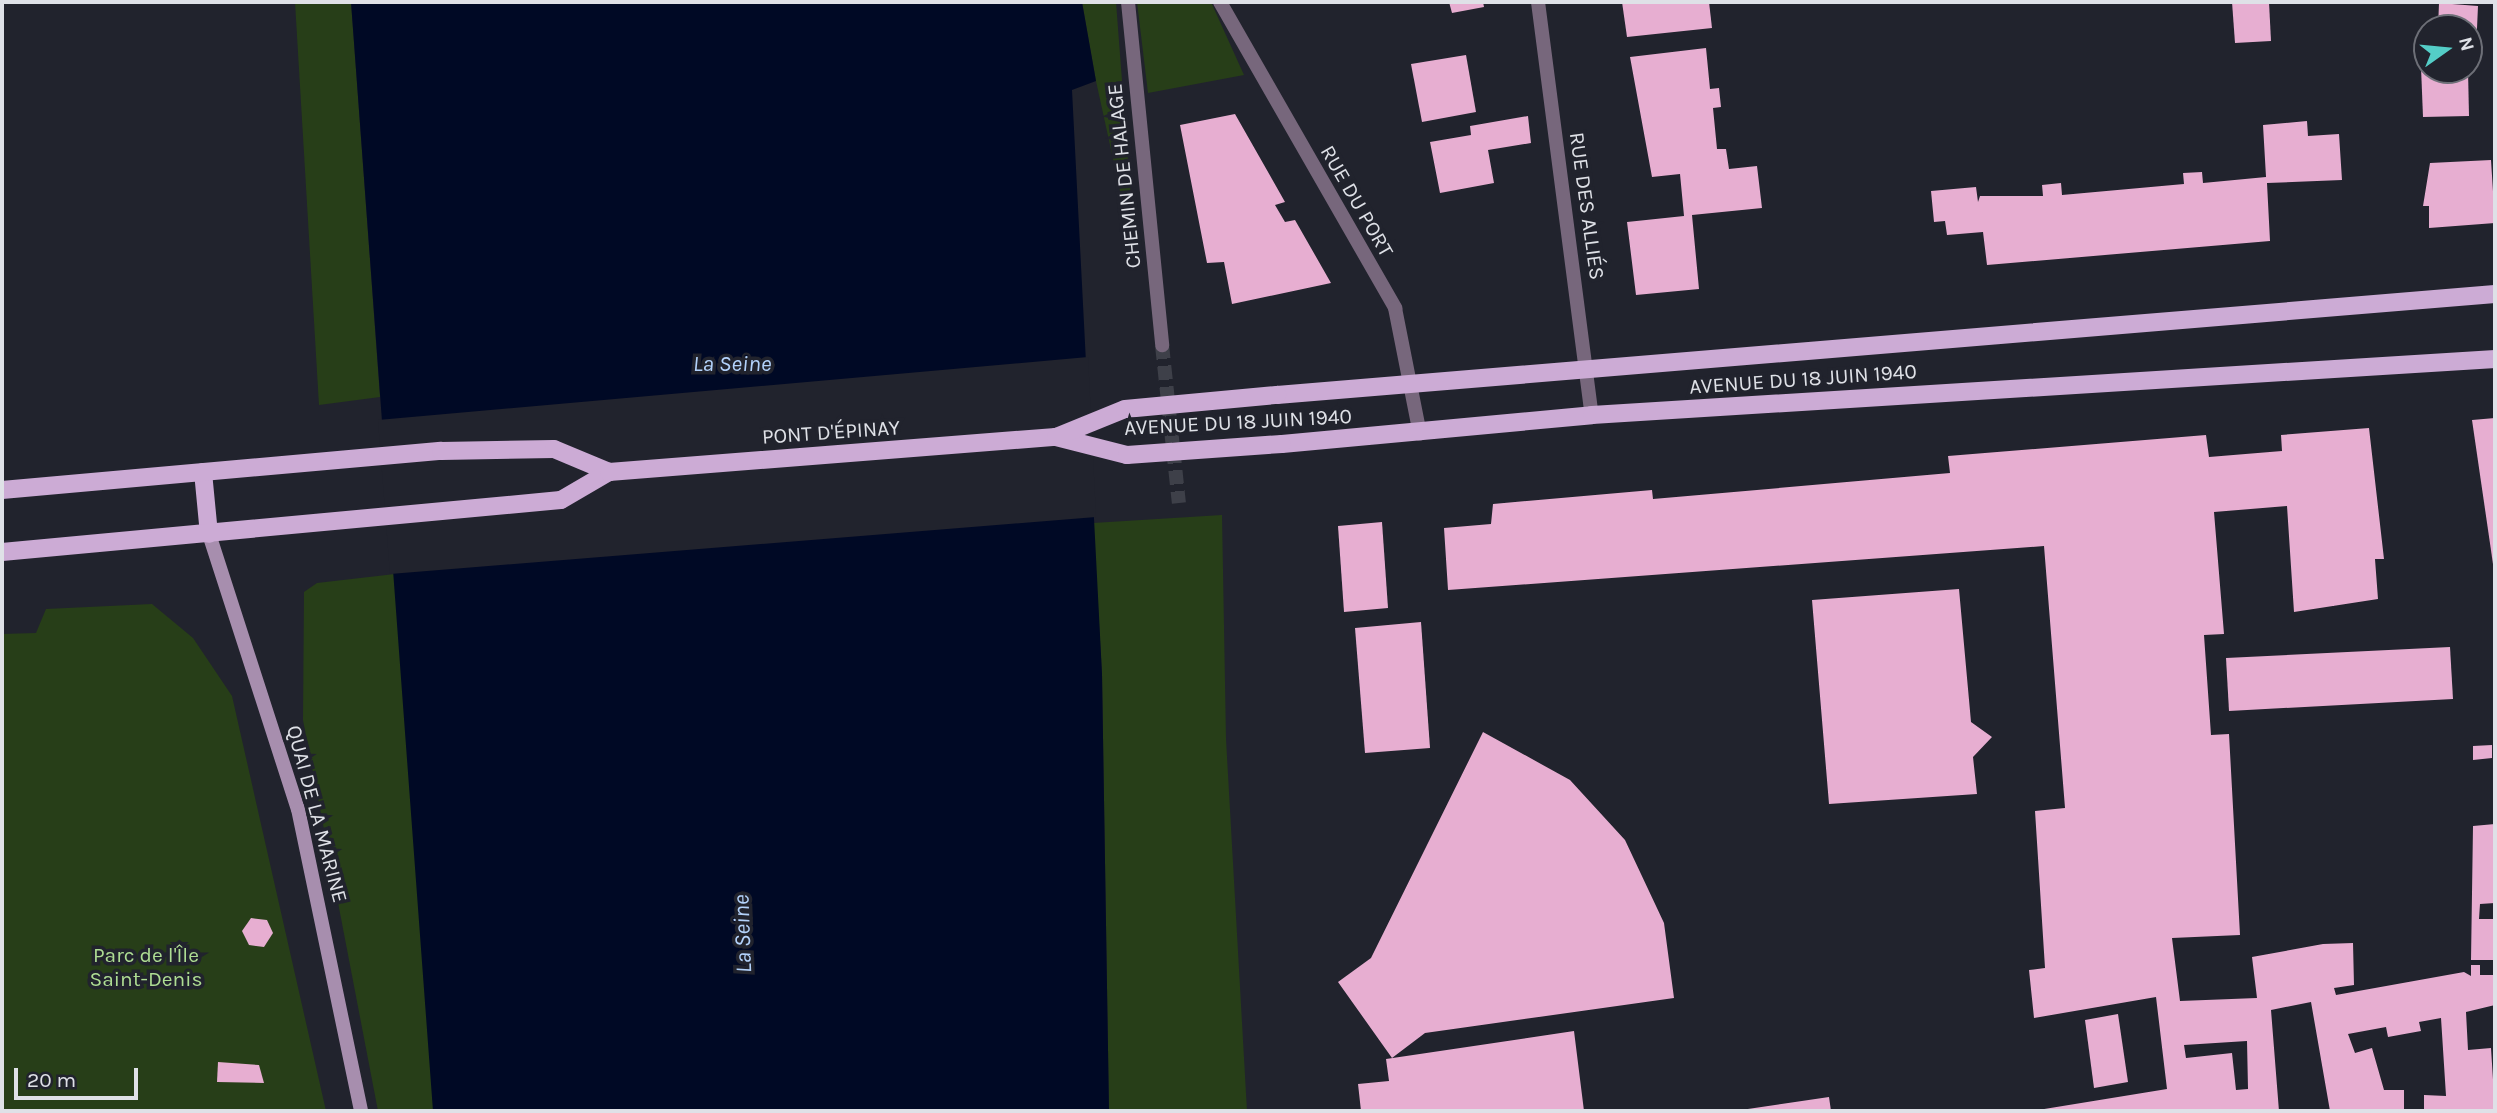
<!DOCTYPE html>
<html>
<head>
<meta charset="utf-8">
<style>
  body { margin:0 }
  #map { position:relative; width:2497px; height:1113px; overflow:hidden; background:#21232d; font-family:Karla,sans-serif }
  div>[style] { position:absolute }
  .green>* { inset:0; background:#273e18 }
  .water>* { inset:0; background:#000925 }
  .pier>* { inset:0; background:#21232d }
  .building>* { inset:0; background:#e7aed1 }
  .street-tunnel>* { height:14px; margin-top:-7px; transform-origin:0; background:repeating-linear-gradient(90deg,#3e4049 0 14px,transparent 0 21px) }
  .street>* { height:14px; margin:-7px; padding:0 7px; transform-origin:7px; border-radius:7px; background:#77677c }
  .secondary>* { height:14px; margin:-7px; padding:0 7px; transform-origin:7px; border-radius:7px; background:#a78eae }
  .primary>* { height:18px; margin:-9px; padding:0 9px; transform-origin:9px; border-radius:9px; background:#ccabd5 }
  .primary-bridge>* { height:18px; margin:-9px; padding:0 9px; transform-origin:9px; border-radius:9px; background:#ccabd5 }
  span { translate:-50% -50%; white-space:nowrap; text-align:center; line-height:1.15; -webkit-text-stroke:7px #21232d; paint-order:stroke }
  .street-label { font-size:21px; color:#dfe1e7 }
  .park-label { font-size:21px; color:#aedd93 }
  .water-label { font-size:23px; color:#b3d2fb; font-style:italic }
  .frame { position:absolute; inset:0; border:4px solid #dfe1e7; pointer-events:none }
  .north { position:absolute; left:2413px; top:14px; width:70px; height:70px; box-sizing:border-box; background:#21232d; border:2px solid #6d6f77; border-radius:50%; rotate:75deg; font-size:19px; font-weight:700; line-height:28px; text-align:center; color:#dfe1e7 }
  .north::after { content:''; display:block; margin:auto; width:24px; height:32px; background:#54cdc7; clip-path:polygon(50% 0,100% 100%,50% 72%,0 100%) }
  .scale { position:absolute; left:14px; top:1068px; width:124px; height:32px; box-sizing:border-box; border:4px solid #dfe1e7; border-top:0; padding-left:9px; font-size:21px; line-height:24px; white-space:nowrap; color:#dfe1e7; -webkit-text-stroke:5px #21232d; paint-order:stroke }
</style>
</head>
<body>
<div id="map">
  <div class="green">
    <div style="clip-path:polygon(295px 2px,351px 2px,380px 397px,319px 405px)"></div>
    <div style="clip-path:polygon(1082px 2px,1116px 2px,1136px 264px,1096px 81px)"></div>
    <div style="clip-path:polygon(1137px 2px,1211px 2px,1244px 75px,1148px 93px)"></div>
    <div style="clip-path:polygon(1222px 515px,1226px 739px,1247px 1111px,1109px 1111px,1102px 674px,1093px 523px)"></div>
    <div style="clip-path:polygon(395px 574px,434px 1111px,378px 1111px,303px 720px,304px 592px,317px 583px)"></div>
    <div style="clip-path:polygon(152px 604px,193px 638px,232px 696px,326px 1111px,2px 1111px,2px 634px,36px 633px,46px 609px)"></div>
  </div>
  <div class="water">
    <div style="clip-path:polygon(351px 2px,1082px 2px,1096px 81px,1072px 90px,1102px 674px,1109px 1111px,433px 1111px)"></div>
  </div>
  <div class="pier">
    <div style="clip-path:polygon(1088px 357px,1096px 517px,390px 574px,378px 420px)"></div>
  </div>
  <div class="building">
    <div style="clip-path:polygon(1449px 2px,1483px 2px,1484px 7px,1452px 13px)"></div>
    <div style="clip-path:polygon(1622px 2px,1709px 2px,1712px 28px,1627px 37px)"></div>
    <div style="clip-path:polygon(2232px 2px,2269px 2px,2271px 41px,2235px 43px)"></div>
    <div style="clip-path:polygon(2439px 3px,2478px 6px,2476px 51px,2469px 51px,2469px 28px,2438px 28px)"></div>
    <div style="clip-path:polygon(1706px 48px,1710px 89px,1719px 88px,1721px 107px,1713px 108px,1717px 149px,1726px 149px,1729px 169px,1757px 166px,1762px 208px,1692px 215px,1699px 289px,1636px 295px,1627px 222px,1684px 216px,1680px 174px,1652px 177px,1630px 57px)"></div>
    <div style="clip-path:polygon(1466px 55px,1476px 112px,1422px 122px,1411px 64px)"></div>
    <div style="clip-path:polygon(2421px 67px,2468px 70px,2469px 116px,2423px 117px)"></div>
    <div style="clip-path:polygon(1235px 114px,1285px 202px,1275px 205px,1285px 222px,1295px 220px,1331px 283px,1232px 304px,1224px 262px,1207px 263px,1180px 125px)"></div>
    <div style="clip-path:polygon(1528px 116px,1531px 143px,1488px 150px,1494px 183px,1440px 193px,1430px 142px,1471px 135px,1470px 126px)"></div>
    <div style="clip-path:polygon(2307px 121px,2308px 136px,2339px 134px,2342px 180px,2267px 183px,2270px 241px,1987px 265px,1983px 232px,1947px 235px,1945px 221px,1934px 222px,1931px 191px,1976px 187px,1978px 202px,1980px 196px,2043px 196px,2042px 185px,2061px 183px,2062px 195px,2184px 184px,2183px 173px,2202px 172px,2203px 183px,2266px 177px,2263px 125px)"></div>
    <div style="clip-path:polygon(2491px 160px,2495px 223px,2429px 228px,2429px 206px,2423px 206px,2430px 163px)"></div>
    <div style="clip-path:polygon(2495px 418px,2495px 564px,2493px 564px,2472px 420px)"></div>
    <div style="clip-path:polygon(evenodd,2369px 428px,2384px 559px,2375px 559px,2378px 599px,2294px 612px,2287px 506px,2214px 512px,2224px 634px,2204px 635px,2211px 735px,2229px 734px,2240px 935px,2172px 938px,2180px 1001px,2257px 998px,2252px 957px,2323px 944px,2353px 943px,2354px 985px,2334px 988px,2336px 995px,2464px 972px,2471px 976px,2471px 965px,2480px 965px,2480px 975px,2495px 975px,2495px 1005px,2466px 1012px,2468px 1050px,2491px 1048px,2495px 1111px,2424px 1111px,2424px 1095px,2446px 1096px,2441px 1018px,2419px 1022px,2421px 1031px,2388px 1037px,2386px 1027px,2348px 1034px,2355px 1053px,2372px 1048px,2384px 1090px,2404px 1090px,2404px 1111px,2330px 1111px,2311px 1002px,2271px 1010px,2279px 1111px,2032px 1111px,2167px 1089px,2156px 997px,2034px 1018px,2029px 970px,2045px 968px,2035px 811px,2065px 808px,2044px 546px,1448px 590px,1444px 528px,1491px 524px,1493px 504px,1652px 490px,1653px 499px,1950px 473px,1948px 456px,2206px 435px,2209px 457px,2282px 451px,2281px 435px,2369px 428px,2247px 1041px,2248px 1089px,2236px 1090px,2232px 1053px,2186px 1058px,2184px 1045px,2247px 1041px)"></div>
    <div style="clip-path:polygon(1382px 522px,1388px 608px,1344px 612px,1338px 526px)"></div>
    <div style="clip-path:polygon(1959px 589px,1971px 722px,1992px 737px,1973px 757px,1977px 794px,1829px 804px,1812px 600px)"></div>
    <div style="clip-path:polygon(1421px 622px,1430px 748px,1365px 753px,1355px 628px)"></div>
    <div style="clip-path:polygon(2450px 647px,2453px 699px,2229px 711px,2226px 658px)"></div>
    <div style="clip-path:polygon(1483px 732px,1570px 780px,1625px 840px,1664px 923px,1674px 998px,1425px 1033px,1392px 1058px,1338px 982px,1371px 958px)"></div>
    <div style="clip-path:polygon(2492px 745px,2492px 758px,2473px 760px,2473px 746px)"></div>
    <div style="clip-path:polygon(2495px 824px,2495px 903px,2480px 904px,2479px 919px,2495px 919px,2495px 960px,2471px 960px,2473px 826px)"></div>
    <div style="clip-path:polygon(251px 918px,267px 920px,273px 933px,264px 947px,249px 945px,242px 931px)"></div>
    <div style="clip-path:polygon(2118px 1014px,2128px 1082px,2094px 1088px,2085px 1020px)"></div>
    <div style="clip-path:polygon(1574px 1031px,1584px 1111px,1361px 1111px,1358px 1084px,1389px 1081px,1386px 1059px)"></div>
    <div style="clip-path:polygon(218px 1062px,259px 1065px,264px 1083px,217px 1082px)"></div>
    <div style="clip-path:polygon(1829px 1097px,1831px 1111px,1741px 1111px,1741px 1110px)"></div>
  </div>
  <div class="street-tunnel">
    <div style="left:1162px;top:345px;width:159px;rotate:83.9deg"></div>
  </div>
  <div class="street">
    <div style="left:1128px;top:2px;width:345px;rotate:84.3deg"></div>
    <div style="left:1220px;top:2px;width:353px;rotate:60.2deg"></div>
    <div style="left:1395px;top:308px;width:128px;rotate:78.8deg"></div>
    <div style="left:1538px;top:2px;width:417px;rotate:82.6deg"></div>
  </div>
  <div class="secondary">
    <div style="left:209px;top:534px;width:289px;rotate:72.1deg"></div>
    <div style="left:298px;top:809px;width:309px;rotate:78.2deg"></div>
  </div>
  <div class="primary">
    <div style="left:1277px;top:395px;width:1222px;rotate:-4.74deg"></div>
    <div style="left:1282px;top:444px;width:311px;rotate:-5.3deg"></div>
    <div style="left:1592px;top:415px;width:905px;rotate:-3.55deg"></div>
    <div style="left:203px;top:472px;width:62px;rotate:84.5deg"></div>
    <div style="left:2px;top:490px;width:441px;rotate:-5.1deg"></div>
    <div style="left:441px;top:451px;width:113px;rotate:-1deg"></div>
    <div style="left:554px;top:449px;width:60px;rotate:22.7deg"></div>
    <div style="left:2px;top:552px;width:561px;rotate:-5.31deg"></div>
    <div style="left:561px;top:500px;width:56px;rotate:-30.3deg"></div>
    <div style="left:609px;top:472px;width:448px;rotate:-4.5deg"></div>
  </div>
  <div class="primary-bridge">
    <div style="left:1056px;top:437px;width:73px;rotate:14.2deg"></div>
    <div style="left:1127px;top:455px;width:155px;rotate:-4.1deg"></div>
    <div style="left:1056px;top:437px;width:74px;rotate:-22.1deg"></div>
    <div style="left:1125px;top:409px;width:153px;rotate:-5.3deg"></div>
  </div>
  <div class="street-label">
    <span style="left:1124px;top:176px;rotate:-96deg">CHEMIN DE HALAGE</span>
    <span style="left:1357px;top:201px;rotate:60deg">RUE DU PORT</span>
    <span style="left:1587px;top:206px;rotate:82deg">RUE DES ALLIÉS</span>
    <span style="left:1803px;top:379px;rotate:-4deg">AVENUE DU 18 JUIN 1940</span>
    <span style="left:1238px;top:422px;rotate:-3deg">AVENUE DU 18 JUIN 1940</span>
    <span style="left:831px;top:432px;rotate:-4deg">PONT D'ÉPINAY</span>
    <span style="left:317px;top:814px;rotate:75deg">QUAI DE LA MARINE</span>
  </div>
  <div class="park-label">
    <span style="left:146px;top:967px">Parc de l'Île<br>Saint-Denis</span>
  </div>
  <div class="water-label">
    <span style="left:732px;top:364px">La Seine</span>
    <span style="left:743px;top:934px;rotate:-92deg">La Seine</span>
  </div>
  <div class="frame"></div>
  <div class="north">N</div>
  <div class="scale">20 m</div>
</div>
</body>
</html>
